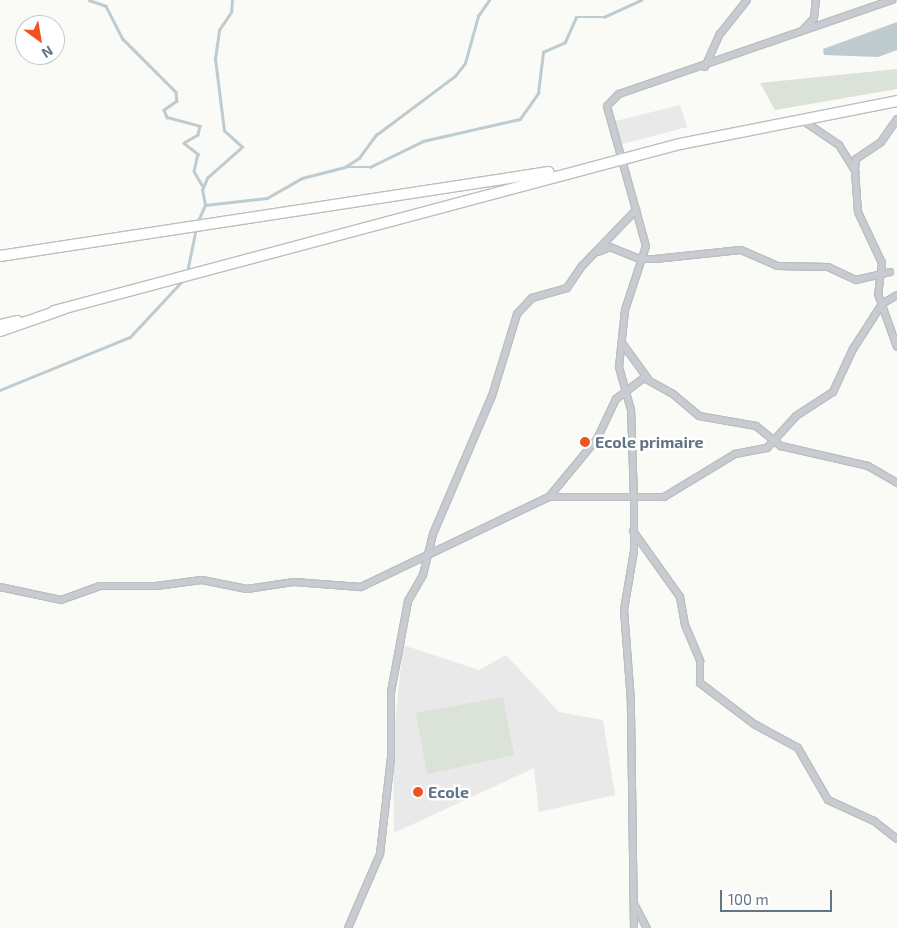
<!DOCTYPE html>
<html>
<head>
<meta charset="utf-8">
<style>
  body { margin:0 }
  #map { position:relative; width:897px; height:928px; overflow:hidden; background:#fafaf7; font-family:"Exo 2",sans-serif }
  div>[style] { position:absolute }
  .built>* { inset:0; background:#e8e9e8 }
  .green>* { inset:0; background:#dbe2d8 }
  .water>* { inset:0; background:#becbcf }
  .stream>* { height:2.5px; margin:-1.25px; padding:0 1.25px; transform-origin:1.25px; border-radius:1.25px; background:#becbcf }
  .roads { filter:drop-shadow(1px 0 #babfc3) drop-shadow(-1px 0 #babfc3) drop-shadow(0 1px #babfc3) drop-shadow(0 -1px #babfc3) }
  .minor>* { height:6px; margin:-3px; padding:0 3px; transform-origin:3px; border-radius:3px; background:#c8ccd0 }
  .primary>* { height:10px; margin:-5px; padding:0 5px; transform-origin:5px; border-radius:5px; background:#fff }
  .trunk>* { height:10px; margin:-5px; padding:0 5px; transform-origin:5px; border-radius:5px; background:#fff }
  .dots>* { width:14px; height:14px; translate:-50% -50%; box-sizing:border-box; border:2px solid #fff; border-radius:50% }
  span { translate:-50% -50%; white-space:nowrap; text-align:center; line-height:1.15; -webkit-text-stroke:5px #fff; paint-order:stroke }
  .poi-label { font-size:16px; color:#627585; font-weight:700 }
  .left { translate:0 -50%; text-align:left }
  .north { position:absolute; left:15px; top:15px; width:50px; height:50px; box-sizing:border-box; background:#fff; border:1px solid #c0c8ce; border-radius:50%; rotate:148deg; font-size:14px; font-weight:700; line-height:20px; text-align:center; color:#627585 }
  .north::after { content:''; display:block; margin:auto; width:18px; height:22px; background:#f15220; clip-path:polygon(50% 0,100% 100%,50% 72%,0 100%) }
  .scale { position:absolute; left:720px; top:890px; width:112px; height:22px; box-sizing:border-box; border:2px solid #627585; border-top:0; padding-left:6px; font-size:15px; line-height:18px; white-space:nowrap; color:#627585; -webkit-text-stroke:4px #fff; paint-order:stroke }
</style>
</head>
<body>
<div id="map">
  <div class="built">
    <div style="clip-path:polygon(680px 105px,687px 127px,619px 145px,612px 122px)"></div>
    <div style="clip-path:polygon(403px 645px,479px 670px,506px 655px,559px 712px,603px 720px,615px 795px,539px 812px,534px 768px,394px 833px,393px 743px)"></div>
  </div>
  <div class="green">
    <div style="clip-path:polygon(897px 69px,897px 89px,775px 110px,760px 83px)"></div>
    <div style="clip-path:polygon(503px 697px,514px 755px,427px 774px,416px 713px)"></div>
  </div>
  <div class="water">
    <div style="clip-path:polygon(897px 22px,897px 50px,878px 57px,824px 55px,823px 49px)"></div>
  </div>
  <div class="stream">
    <div style="left:89px;top:0;width:18px;rotate:19deg"></div>
    <div style="left:106px;top:6px;width:37px;rotate:63deg"></div>
    <div style="left:123px;top:39px;width:75px;rotate:45deg"></div>
    <div style="left:176px;top:92px;width:9px;rotate:84deg"></div>
    <div style="left:177px;top:101px;width:16px;rotate:145deg"></div>
    <div style="left:164px;top:110px;width:8px;rotate:67deg"></div>
    <div style="left:167px;top:117px;width:34px;rotate:15deg"></div>
    <div style="left:200px;top:126px;width:9px;rotate:103deg"></div>
    <div style="left:198px;top:135px;width:16px;rotate:150deg"></div>
    <div style="left:184px;top:143px;width:18px;rotate:38deg"></div>
    <div style="left:198px;top:154px;width:17px;rotate:103deg"></div>
    <div style="left:194px;top:171px;width:16px;rotate:60deg"></div>
    <div style="left:347px;top:167px;width:23px"></div>
    <div style="left:370px;top:167px;width:59px;rotate:-26.1deg"></div>
    <div style="left:423px;top:141px;width:99px;rotate:-12.8deg"></div>
    <div style="left:520px;top:119px;width:32px;rotate:-55deg"></div>
    <div style="left:538px;top:93px;width:41px;rotate:-83deg"></div>
    <div style="left:543px;top:52px;width:24px;rotate:-24deg"></div>
    <div style="left:565px;top:42px;width:27px;rotate:-66deg"></div>
    <div style="left:576px;top:17px;width:28px"></div>
    <div style="left:604px;top:17px;width:41px;rotate:-24.7deg"></div>
    <div style="left:205px;top:205px;width:15px;rotate:-101deg"></div>
    <div style="left:202px;top:190px;width:13px;rotate:-67deg"></div>
    <div style="left:207px;top:178px;width:47px;rotate:-41.5deg"></div>
    <div style="left:242px;top:147px;width:24px;rotate:-138deg"></div>
    <div style="left:224px;top:131px;width:73px;rotate:-97.1deg"></div>
    <div style="left:215px;top:59px;width:29px;rotate:-82deg"></div>
    <div style="left:219px;top:30px;width:22px;rotate:-56deg"></div>
    <div style="left:231px;top:12px;width:12px;rotate:-85deg"></div>
    <div style="left:197px;top:223px;width:20px;rotate:-66deg"></div>
    <div style="left:205px;top:205px;width:62px;rotate:-6.4deg"></div>
    <div style="left:267px;top:198px;width:40px;rotate:-29.7deg"></div>
    <div style="left:302px;top:178px;width:44px;rotate:-14.3deg"></div>
    <div style="left:345px;top:167px;width:17px;rotate:-33deg"></div>
    <div style="left:359px;top:158px;width:29px;rotate:-54deg"></div>
    <div style="left:376px;top:135px;width:99px;rotate:-36.8deg"></div>
    <div style="left:455px;top:76px;width:16px;rotate:-52deg"></div>
    <div style="left:465px;top:63px;width:49px;rotate:-74.5deg"></div>
    <div style="left:478px;top:16px;width:19px;rotate:-55deg"></div>
    <div style="left:187px;top:272px;width:45px;rotate:-78.4deg"></div>
    <div style="left:0;top:390px;width:140px;rotate:-22.2deg"></div>
    <div style="left:130px;top:337px;width:79px;rotate:-47deg"></div>
  </div>
  <div class="roads">
    <div class="minor">
      <div style="left:803px;top:30px;width:16px;rotate:-47deg"></div>
      <div style="left:814px;top:18px;width:18px;rotate:-84deg"></div>
      <div style="left:705px;top:67px;width:36px;rotate:-66deg"></div>
      <div style="left:720px;top:34px;width:43px;rotate:-51.5deg"></div>
      <div style="left:802px;top:120px;width:45px;rotate:34deg"></div>
      <div style="left:839px;top:145px;width:31px;rotate:58deg"></div>
      <div style="left:855px;top:171px;width:41px;rotate:85.8deg"></div>
      <div style="left:858px;top:212px;width:56px;rotate:64.8deg"></div>
      <div style="left:882px;top:263px;width:31px;rotate:97deg"></div>
      <div style="left:878px;top:294px;width:56px;rotate:70.3deg"></div>
      <div style="left:855px;top:169px;width:10px;rotate:-84deg"></div>
      <div style="left:856px;top:159px;width:30px;rotate:-34deg"></div>
      <div style="left:881px;top:142px;width:28px;rotate:-55deg"></div>
      <div style="left:598px;top:252px;width:13px;rotate:-23deg"></div>
      <div style="left:610px;top:247px;width:31px;rotate:22deg"></div>
      <div style="left:639px;top:259px;width:16px"></div>
      <div style="left:655px;top:259px;width:86px;rotate:-6deg"></div>
      <div style="left:741px;top:250px;width:40px;rotate:23.4deg"></div>
      <div style="left:778px;top:266px;width:50px;rotate:1.1deg"></div>
      <div style="left:828px;top:267px;width:31px;rotate:25deg"></div>
      <div style="left:856px;top:280px;width:35px;rotate:-13deg"></div>
      <div style="left:622px;top:343px;width:44px;rotate:54.2deg"></div>
      <div style="left:549px;top:497px;width:115px"></div>
      <div style="left:664px;top:497px;width:83px;rotate:-31.2deg"></div>
      <div style="left:735px;top:454px;width:33px;rotate:-11deg"></div>
      <div style="left:767px;top:448px;width:43px;rotate:-47.8deg"></div>
      <div style="left:796px;top:416px;width:44px;rotate:-33deg"></div>
      <div style="left:833px;top:392px;width:47px;rotate:-65.1deg"></div>
      <div style="left:853px;top:349px;width:54px;rotate:-57.2deg"></div>
      <div style="left:882px;top:304px;width:17px;rotate:-31deg"></div>
      <div style="left:633px;top:531px;width:81px;rotate:54.5deg"></div>
      <div style="left:680px;top:597px;width:28px;rotate:80deg"></div>
      <div style="left:685px;top:625px;width:39px;rotate:67deg"></div>
      <div style="left:700px;top:661px;width:22px;rotate:90deg"></div>
      <div style="left:700px;top:683px;width:68px;rotate:37.2deg"></div>
      <div style="left:754px;top:724px;width:50px;rotate:28.6deg"></div>
      <div style="left:798px;top:748px;width:60px;rotate:60deg"></div>
      <div style="left:828px;top:800px;width:51px;rotate:24.5deg"></div>
      <div style="left:874px;top:821px;width:29px;rotate:38deg"></div>
      <div style="left:0;top:587px;width:62px;rotate:12deg"></div>
      <div style="left:61px;top:600px;width:41px;rotate:-19.7deg"></div>
      <div style="left:100px;top:586px;width:56px"></div>
      <div style="left:156px;top:586px;width:46px;rotate:-7.4deg"></div>
      <div style="left:202px;top:580px;width:46px;rotate:11.3deg"></div>
      <div style="left:247px;top:589px;width:48px;rotate:-8.5deg"></div>
      <div style="left:294px;top:582px;width:67px;rotate:4.3deg"></div>
      <div style="left:361px;top:587px;width:208px;rotate:-25.6deg"></div>
      <div style="left:549px;top:497px;width:75px;rotate:-50.4deg"></div>
      <div style="left:597px;top:439px;width:44px;rotate:-64.6deg"></div>
      <div style="left:616px;top:399px;width:35px;rotate:-37deg"></div>
      <div style="left:644px;top:378px;width:33px;rotate:29deg"></div>
      <div style="left:673px;top:394px;width:34px;rotate:40deg"></div>
      <div style="left:699px;top:416px;width:58px;rotate:10deg"></div>
      <div style="left:756px;top:426px;width:32px;rotate:39deg"></div>
      <div style="left:781px;top:446px;width:89px;rotate:12.9deg"></div>
      <div style="left:868px;top:466px;width:34px;rotate:30deg"></div>
      <div style="left:634px;top:904px;width:27px;rotate:62deg"></div>
      <div style="left:348px;top:928px;width:81px;rotate:-66.6deg"></div>
      <div style="left:380px;top:854px;width:97px;rotate:-83.5deg"></div>
      <div style="left:391px;top:758px;width:66px;rotate:-90deg"></div>
      <div style="left:391px;top:692px;width:93px;rotate:-79.4deg"></div>
      <div style="left:408px;top:601px;width:30px;rotate:-60deg"></div>
      <div style="left:423px;top:575px;width:42px;rotate:-76.3deg"></div>
      <div style="left:433px;top:534px;width:150px;rotate:-66.9deg"></div>
      <div style="left:492px;top:396px;width:86px;rotate:-73deg"></div>
      <div style="left:517px;top:314px;width:22px;rotate:-47deg"></div>
      <div style="left:532px;top:298px;width:36px;rotate:-16deg"></div>
      <div style="left:567px;top:288px;width:27px;rotate:-56deg"></div>
      <div style="left:582px;top:266px;width:78px;rotate:-46deg"></div>
      <div style="left:634px;top:928px;width:227px;rotate:-90.8deg"></div>
      <div style="left:631px;top:701px;width:91px;rotate:-94.4deg"></div>
      <div style="left:624px;top:610px;width:60px;rotate:-80.4deg"></div>
      <div style="left:634px;top:551px;width:52px;rotate:-90deg"></div>
      <div style="left:634px;top:499px;width:89px;rotate:-91.9deg"></div>
      <div style="left:631px;top:410px;width:45px;rotate:-105.6deg"></div>
      <div style="left:619px;top:367px;width:57px;rotate:-84deg"></div>
      <div style="left:625px;top:310px;width:67px;rotate:-71.8deg"></div>
      <div style="left:646px;top:246px;width:145px;rotate:-105.6deg"></div>
      <div style="left:607px;top:106px;width:17px;rotate:-45deg"></div>
      <div style="left:619px;top:94px;width:289px;rotate:-19deg"></div>
    </div>
    <div class="primary">
      <div style="left:0;top:256px;width:555px;rotate:-8.7deg"></div>
      <div style="left:54px;top:311px;width:648px;rotate:-14.94deg"></div>
      <div style="left:680px;top:144px;width:221px;rotate:-11.2deg"></div>
      <div style="left:0;top:325px;width:18px;rotate:-13deg"></div>
    </div>
    <div class="trunk">
      <div style="left:0;top:331px;width:67px;rotate:-19.2deg"></div>
    </div>
  </div>
  <div class="dots">
    <div style="left:585px;top:442px;background:#f15220"></div>
    <div style="left:418px;top:792px;background:#f15220"></div>
  </div>
  <div class="poi-label">
    <span class="left" style="left:595px;top:442px">Ecole primaire</span>
    <span class="left" style="left:428px;top:792px">Ecole</span>
  </div>
  <div class="north">N</div>
  <div class="scale">100 m</div>
</div>
</body>
</html>
